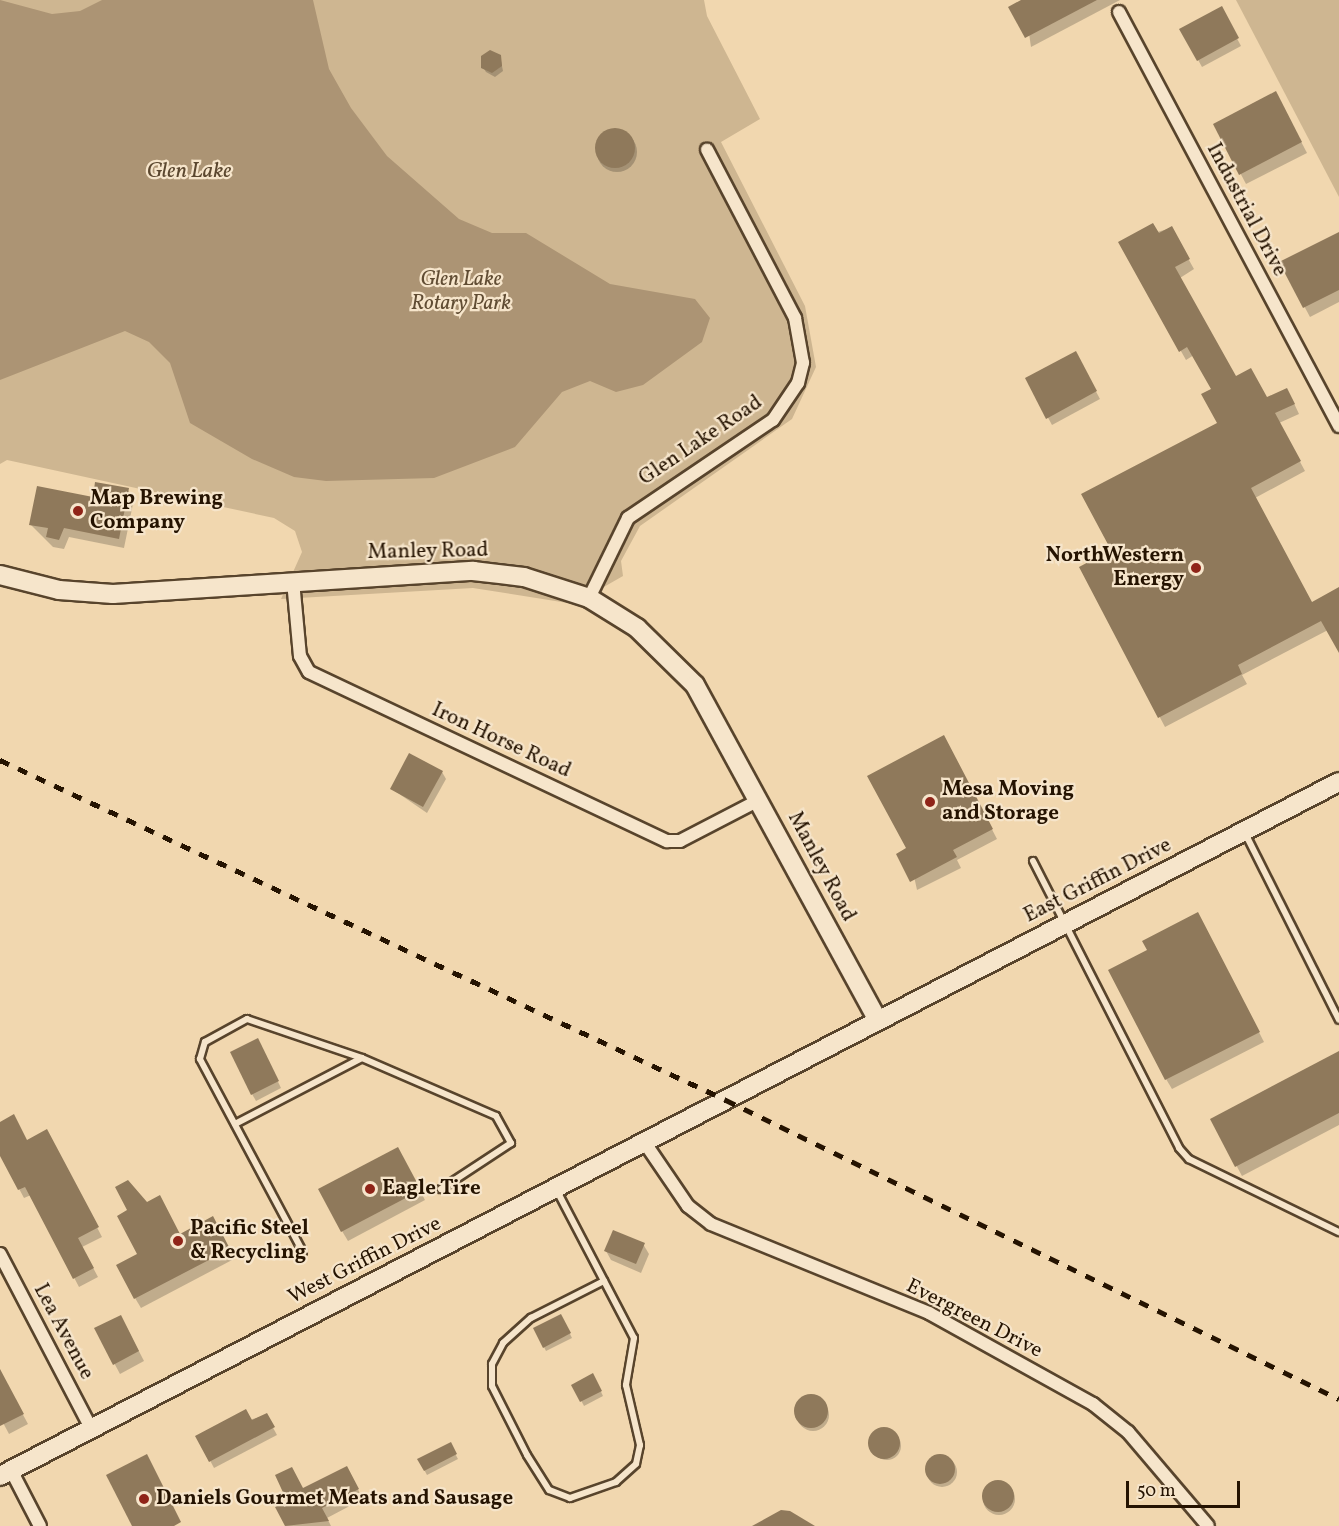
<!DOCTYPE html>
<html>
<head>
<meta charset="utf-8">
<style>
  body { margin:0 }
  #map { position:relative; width:1339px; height:1526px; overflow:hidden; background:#f1d7af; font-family:Vollkorn,serif }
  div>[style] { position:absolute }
  .green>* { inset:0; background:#ceb691 }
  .water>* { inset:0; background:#ac9474 }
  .shadow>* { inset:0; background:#0003 }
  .round { border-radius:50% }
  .building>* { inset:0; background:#8f795b }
  .roads { filter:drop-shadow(2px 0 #58442c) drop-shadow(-2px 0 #58442c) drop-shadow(0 2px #58442c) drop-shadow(0 -2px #58442c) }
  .lane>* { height:6px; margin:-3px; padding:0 3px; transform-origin:3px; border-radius:3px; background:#f6e5cb }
  .street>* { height:12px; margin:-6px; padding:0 6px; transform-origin:6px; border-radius:6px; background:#f6e5cb }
  .secondary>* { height:18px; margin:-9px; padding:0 9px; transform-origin:9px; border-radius:9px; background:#f6e5cb }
  .rail>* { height:4.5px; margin-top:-2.25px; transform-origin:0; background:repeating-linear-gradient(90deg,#251301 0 10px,transparent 0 20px) }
  .dots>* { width:16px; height:16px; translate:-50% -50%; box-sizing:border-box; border:3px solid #f6e5cb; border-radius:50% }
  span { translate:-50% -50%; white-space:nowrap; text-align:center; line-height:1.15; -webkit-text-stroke:4.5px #f6e5cb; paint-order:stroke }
  .street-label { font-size:21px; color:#251301 }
  .park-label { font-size:21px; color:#604c33; font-style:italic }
  .poi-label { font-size:21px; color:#251301; font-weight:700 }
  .left { translate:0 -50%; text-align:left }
  .right { translate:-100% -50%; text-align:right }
  .water-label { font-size:22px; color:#5b472f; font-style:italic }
  .scale { position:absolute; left:1126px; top:1481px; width:114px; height:27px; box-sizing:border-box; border:3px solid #251301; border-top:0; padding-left:8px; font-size:18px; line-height:21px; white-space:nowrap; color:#251301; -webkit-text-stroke:4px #f6e5cb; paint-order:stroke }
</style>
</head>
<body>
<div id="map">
  <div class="green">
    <div style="clip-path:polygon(0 0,704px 0,707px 16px,760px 119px,721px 142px,805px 306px,816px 367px,792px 419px,640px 526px,621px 561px,623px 576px,574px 604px,473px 588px,281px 599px,302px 552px,295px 531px,274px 518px,7px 460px,0 464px)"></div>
    <div style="clip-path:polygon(1236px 0,1339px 0,1339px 197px)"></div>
  </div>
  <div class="water">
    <div style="clip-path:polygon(0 0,52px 14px,80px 11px,102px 0,313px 0,329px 69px,351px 108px,387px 156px,459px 219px,492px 233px,526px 233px,610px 284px,695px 299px,710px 318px,702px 342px,643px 385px,616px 392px,590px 381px,562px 392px,515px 447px,434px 478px,326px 481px,294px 477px,252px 459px,190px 423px,170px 363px,149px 342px,125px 331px,0 380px)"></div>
  </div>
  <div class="shadow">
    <div style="clip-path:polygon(1024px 0,1120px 0,1031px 47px)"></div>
    <div style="clip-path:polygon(1221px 8px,1241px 46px,1202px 67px,1181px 29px)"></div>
    <div style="clip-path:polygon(500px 56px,503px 71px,495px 77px,486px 72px,483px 67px)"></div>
    <div style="clip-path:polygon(1281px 103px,1307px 153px,1246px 184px,1215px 125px)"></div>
    <div class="round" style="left:597px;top:132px;width:40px;height:40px"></div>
    <div style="clip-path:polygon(1171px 228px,1194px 269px,1180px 278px,1235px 378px,1266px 399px,1292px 399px,1299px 414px,1279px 423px,1305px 471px,1255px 498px,1312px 604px,1339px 593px,1339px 650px,1328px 630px,1242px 675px,1247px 684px,1165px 727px,1081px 568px,1113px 551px,1219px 423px,1213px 390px,1194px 355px,1186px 360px,1120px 243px)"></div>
    <div style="clip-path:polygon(1339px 233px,1339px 302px,1310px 317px,1281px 263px)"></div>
    <div style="clip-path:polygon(1075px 353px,1100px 399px,1052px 425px,1027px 379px)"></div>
    <div style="clip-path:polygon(128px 490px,134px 499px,124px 548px,69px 537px,64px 549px,53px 547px,31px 525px)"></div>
    <div style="clip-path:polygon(949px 747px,997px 839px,957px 860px,961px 868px,917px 890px,908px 849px)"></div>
    <div style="clip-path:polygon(442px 772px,446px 779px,427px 813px,392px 789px)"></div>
    <div style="clip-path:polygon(1203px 923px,1264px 1042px,1172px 1089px,1166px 1079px)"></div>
    <div style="clip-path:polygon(261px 1047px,281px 1088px,256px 1101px,252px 1094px)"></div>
    <div style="clip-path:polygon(1339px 1053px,1339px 1125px,1242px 1176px,1212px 1120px)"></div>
    <div style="clip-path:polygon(0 1123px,27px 1142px,52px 1140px,102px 1237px,82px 1247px,98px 1277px,79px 1287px,31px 1195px,24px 1198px,0 1153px)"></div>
    <div style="clip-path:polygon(403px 1159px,425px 1200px,348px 1241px,342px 1231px)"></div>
    <div style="clip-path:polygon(218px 1228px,234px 1259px,141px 1308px,135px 1298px,139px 1255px,180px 1235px)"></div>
    <div style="clip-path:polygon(643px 1244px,649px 1254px,641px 1273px,611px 1260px,606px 1251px)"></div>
    <div style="clip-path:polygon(561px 1316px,572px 1338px,546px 1351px,535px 1329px)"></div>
    <div style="clip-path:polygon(126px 1326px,144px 1361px,120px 1374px,96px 1329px)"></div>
    <div style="clip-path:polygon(0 1372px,28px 1424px,9px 1434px,0 1417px)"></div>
    <div style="clip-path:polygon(593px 1375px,603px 1396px,584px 1406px,573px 1385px)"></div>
    <div class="round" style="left:797px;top:1399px;width:32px;height:32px"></div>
    <div style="clip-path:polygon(266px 1415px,277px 1435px,214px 1468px,197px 1436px)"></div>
    <div class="round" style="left:873px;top:1432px;width:28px;height:28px"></div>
    <div style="clip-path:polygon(450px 1444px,458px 1459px,427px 1475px,419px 1460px)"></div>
    <div class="round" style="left:927px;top:1457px;width:30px;height:30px"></div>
    <div style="clip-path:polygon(352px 1478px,363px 1499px,327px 1518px,331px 1526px,286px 1526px,277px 1508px,303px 1490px)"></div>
    <div class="round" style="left:983px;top:1483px;width:32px;height:32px"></div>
  </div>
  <div class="building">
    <div style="clip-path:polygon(1021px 0,1097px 0,1025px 38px,1008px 7px)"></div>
    <div style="clip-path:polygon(1222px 6px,1239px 38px,1197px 61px,1179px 29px)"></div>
    <div style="clip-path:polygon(490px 50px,501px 55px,502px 66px,492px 73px,481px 68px,481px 56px)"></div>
    <div style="clip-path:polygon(1276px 91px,1302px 142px,1239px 175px,1213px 124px)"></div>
    <div class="round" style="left:595px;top:128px;width:40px;height:40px"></div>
    <div style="clip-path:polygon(1153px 223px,1159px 233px,1172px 226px,1190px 259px,1175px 267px,1236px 376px,1251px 368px,1267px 397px,1287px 388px,1295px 404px,1275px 413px,1301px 461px,1251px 488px,1312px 602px,1339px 587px,1339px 653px,1321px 621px,1238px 665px,1242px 674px,1158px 718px,1079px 567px,1111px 550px,1081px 494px,1217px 423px,1201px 394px,1211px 389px,1187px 347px,1179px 352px,1118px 242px)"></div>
    <div style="clip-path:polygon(1339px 232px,1339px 290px,1303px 308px,1279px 262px)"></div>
    <div style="clip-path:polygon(1076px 351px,1097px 391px,1046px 419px,1025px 378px)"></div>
    <div style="clip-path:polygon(95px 482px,129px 488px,119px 539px,64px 528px,59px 540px,46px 537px,48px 528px,29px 525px,37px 486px,93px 497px)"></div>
    <div style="clip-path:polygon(944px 735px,993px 829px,953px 850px,957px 857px,910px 882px,896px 854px,906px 848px,867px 776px)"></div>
    <div style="clip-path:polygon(409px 753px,443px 771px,423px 807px,390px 789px)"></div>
    <div style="clip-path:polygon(1198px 912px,1260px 1032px,1165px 1080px,1108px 970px,1147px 950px,1142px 941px)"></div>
    <div style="clip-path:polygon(258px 1038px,279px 1081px,251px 1095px,230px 1052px)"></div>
    <div style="clip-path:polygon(1339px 1051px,1339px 1113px,1235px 1167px,1210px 1119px)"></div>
    <div style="clip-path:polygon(14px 1114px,27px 1140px,47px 1129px,99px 1227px,78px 1238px,94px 1268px,73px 1279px,25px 1187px,18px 1190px,0 1156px,0 1122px)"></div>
    <div style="clip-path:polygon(398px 1147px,421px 1190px,341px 1232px,318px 1189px)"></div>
    <div style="clip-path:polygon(128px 1180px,147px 1202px,160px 1195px,180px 1234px,213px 1216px,230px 1249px,134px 1299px,116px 1265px,137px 1254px,117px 1216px,127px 1210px,115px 1187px)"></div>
    <div style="clip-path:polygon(613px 1230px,645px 1243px,636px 1264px,604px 1251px)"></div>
    <div style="clip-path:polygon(561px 1314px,571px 1333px,543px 1348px,533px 1328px)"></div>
    <div style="clip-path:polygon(121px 1315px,139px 1351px,113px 1365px,94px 1328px)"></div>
    <div style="clip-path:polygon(0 1369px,24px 1414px,0 1426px)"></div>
    <div style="clip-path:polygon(593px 1373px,602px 1391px,580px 1402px,571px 1385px)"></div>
    <div class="round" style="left:794px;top:1394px;width:34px;height:34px"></div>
    <div style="clip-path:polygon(246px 1409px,252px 1420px,267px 1413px,275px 1427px,209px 1462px,195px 1436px)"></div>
    <div class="round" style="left:868px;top:1427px;width:32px;height:32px"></div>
    <div style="clip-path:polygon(451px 1442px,457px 1454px,424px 1471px,417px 1459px)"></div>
    <div class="round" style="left:925px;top:1454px;width:30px;height:30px"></div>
    <div style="clip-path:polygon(147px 1454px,181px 1522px,174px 1526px,132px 1526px,106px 1475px)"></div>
    <div style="clip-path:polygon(347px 1466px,359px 1489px,322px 1508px,329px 1521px,285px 1526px,275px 1507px,287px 1501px,275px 1475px,292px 1467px,303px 1488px)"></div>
    <div class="round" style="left:982px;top:1480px;width:32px;height:32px"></div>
    <div style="clip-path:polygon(781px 1510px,790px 1511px,815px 1526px,752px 1526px)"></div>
  </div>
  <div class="roads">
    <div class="lane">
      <div style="left:1245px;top:833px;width:209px;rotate:63.3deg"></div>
      <div style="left:1033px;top:861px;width:322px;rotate:63deg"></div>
      <div style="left:1179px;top:1148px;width:15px;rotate:48deg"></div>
      <div style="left:1189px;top:1159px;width:167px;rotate:26deg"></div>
      <div style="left:235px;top:1124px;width:143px;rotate:-27.5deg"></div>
      <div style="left:556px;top:1189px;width:168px;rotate:62.4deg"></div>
      <div style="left:634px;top:1338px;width:48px;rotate:99.7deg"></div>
      <div style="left:626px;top:1385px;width:62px;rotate:76.9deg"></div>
      <div style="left:640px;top:1445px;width:19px;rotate:102deg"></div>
      <div style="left:636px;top:1464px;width:27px;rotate:138deg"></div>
      <div style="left:616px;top:1482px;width:49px;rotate:160.8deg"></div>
      <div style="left:570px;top:1498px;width:22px;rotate:-159deg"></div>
      <div style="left:549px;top:1490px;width:41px;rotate:-122.2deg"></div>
      <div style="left:527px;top:1455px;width:77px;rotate:-116.9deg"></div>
      <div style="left:492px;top:1386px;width:22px;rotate:-90deg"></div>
      <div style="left:492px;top:1364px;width:24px;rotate:-62deg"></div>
      <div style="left:503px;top:1343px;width:38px;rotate:-42deg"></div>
      <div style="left:531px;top:1318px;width:82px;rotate:-26.9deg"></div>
      <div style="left:303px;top:1252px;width:219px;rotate:-118.1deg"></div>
      <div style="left:200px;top:1059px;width:18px;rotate:-74deg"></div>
      <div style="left:205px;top:1042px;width:48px;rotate:-28.7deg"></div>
      <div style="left:247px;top:1019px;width:121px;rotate:18.7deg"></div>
      <div style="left:362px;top:1058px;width:146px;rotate:23.4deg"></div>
      <div style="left:496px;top:1116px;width:31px;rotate:61deg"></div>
      <div style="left:511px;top:1143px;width:84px;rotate:146.7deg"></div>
    </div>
    <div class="street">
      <div style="left:1119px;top:12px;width:469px;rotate:62deg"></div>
      <div style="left:293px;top:581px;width:75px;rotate:84.7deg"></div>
      <div style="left:300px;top:656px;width:18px;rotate:61deg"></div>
      <div style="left:309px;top:672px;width:396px;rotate:25.3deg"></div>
      <div style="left:667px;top:841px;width:13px"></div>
      <div style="left:680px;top:841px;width:89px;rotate:-27.4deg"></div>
      <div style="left:589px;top:598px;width:89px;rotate:-64deg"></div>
      <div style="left:628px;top:518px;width:175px;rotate:-34.1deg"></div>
      <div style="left:773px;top:420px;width:45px;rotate:-56deg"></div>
      <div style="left:798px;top:383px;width:21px;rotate:-76deg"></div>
      <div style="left:803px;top:363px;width:46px;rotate:-100.1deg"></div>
      <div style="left:795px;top:318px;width:190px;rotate:-117.6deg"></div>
      <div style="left:645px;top:1143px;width:76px;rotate:55.7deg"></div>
      <div style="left:688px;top:1206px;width:29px;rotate:38deg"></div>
      <div style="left:711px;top:1224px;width:235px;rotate:22.2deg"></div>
      <div style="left:929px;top:1313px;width:188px;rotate:29deg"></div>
      <div style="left:1093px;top:1404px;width:45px;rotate:38.7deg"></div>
      <div style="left:1128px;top:1432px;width:123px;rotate:49.6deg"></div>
      <div style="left:0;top:1254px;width:196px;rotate:62.4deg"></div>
      <div style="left:11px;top:1470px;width:63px;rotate:62.6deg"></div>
    </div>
    <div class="secondary">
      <div style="left:0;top:575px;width:61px;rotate:14.3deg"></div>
      <div style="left:59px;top:590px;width:54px;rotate:4.2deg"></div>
      <div style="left:113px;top:594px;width:361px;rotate:-3.7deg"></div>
      <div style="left:473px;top:571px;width:51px;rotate:6.7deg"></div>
      <div style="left:524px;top:577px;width:68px;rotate:17.9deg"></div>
      <div style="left:589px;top:598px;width:57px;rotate:32deg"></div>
      <div style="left:637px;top:628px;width:81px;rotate:44.5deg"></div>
      <div style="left:695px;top:685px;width:382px;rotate:61.4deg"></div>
      <div style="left:0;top:1476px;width:1508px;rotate:-27.4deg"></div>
    </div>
  </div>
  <div class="rail">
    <div style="left:0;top:760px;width:802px;rotate:25.09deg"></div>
    <div style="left:726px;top:1100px;width:682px;rotate:26deg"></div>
  </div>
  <div class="dots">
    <div style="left:78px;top:511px;background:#8f2418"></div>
    <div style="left:1196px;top:568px;background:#8f2418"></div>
    <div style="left:930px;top:802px;background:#8f2418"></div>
    <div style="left:370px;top:1189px;background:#8f2418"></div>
    <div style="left:178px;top:1241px;background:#8f2418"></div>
    <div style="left:144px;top:1499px;background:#8f2418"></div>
  </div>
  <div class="street-label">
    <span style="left:1246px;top:210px;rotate:62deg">Industrial Drive</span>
    <span style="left:701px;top:441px;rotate:-34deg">Glen Lake Road</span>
    <span style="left:428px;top:552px;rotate:-1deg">Manley Road</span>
    <span style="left:501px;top:741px;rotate:25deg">Iron Horse Road</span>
    <span style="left:821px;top:867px;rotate:62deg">Manley Road</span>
    <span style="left:1098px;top:881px;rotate:-27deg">East Griffin Drive</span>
    <span style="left:365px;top:1261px;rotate:-27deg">West Griffin Drive</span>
    <span style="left:974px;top:1319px;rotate:27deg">Evergreen Drive</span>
    <span style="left:63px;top:1332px;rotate:62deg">Lea Avenue</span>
  </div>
  <div class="park-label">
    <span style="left:461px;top:292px">Glen Lake<br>Rotary Park</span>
  </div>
  <div class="poi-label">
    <span class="left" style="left:90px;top:511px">Map Brewing<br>Company</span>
    <span class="right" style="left:1184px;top:568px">NorthWestern<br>Energy</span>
    <span class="left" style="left:942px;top:802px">Mesa Moving<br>and Storage</span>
    <span class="left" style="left:382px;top:1189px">Eagle Tire</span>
    <span class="left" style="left:190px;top:1241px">Pacific Steel<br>&amp; Recycling</span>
    <span class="left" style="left:156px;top:1499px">Daniels Gourmet Meats and Sausage</span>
  </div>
  <div class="water-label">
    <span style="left:189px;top:172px">Glen Lake</span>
  </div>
  <div class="scale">50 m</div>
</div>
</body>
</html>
